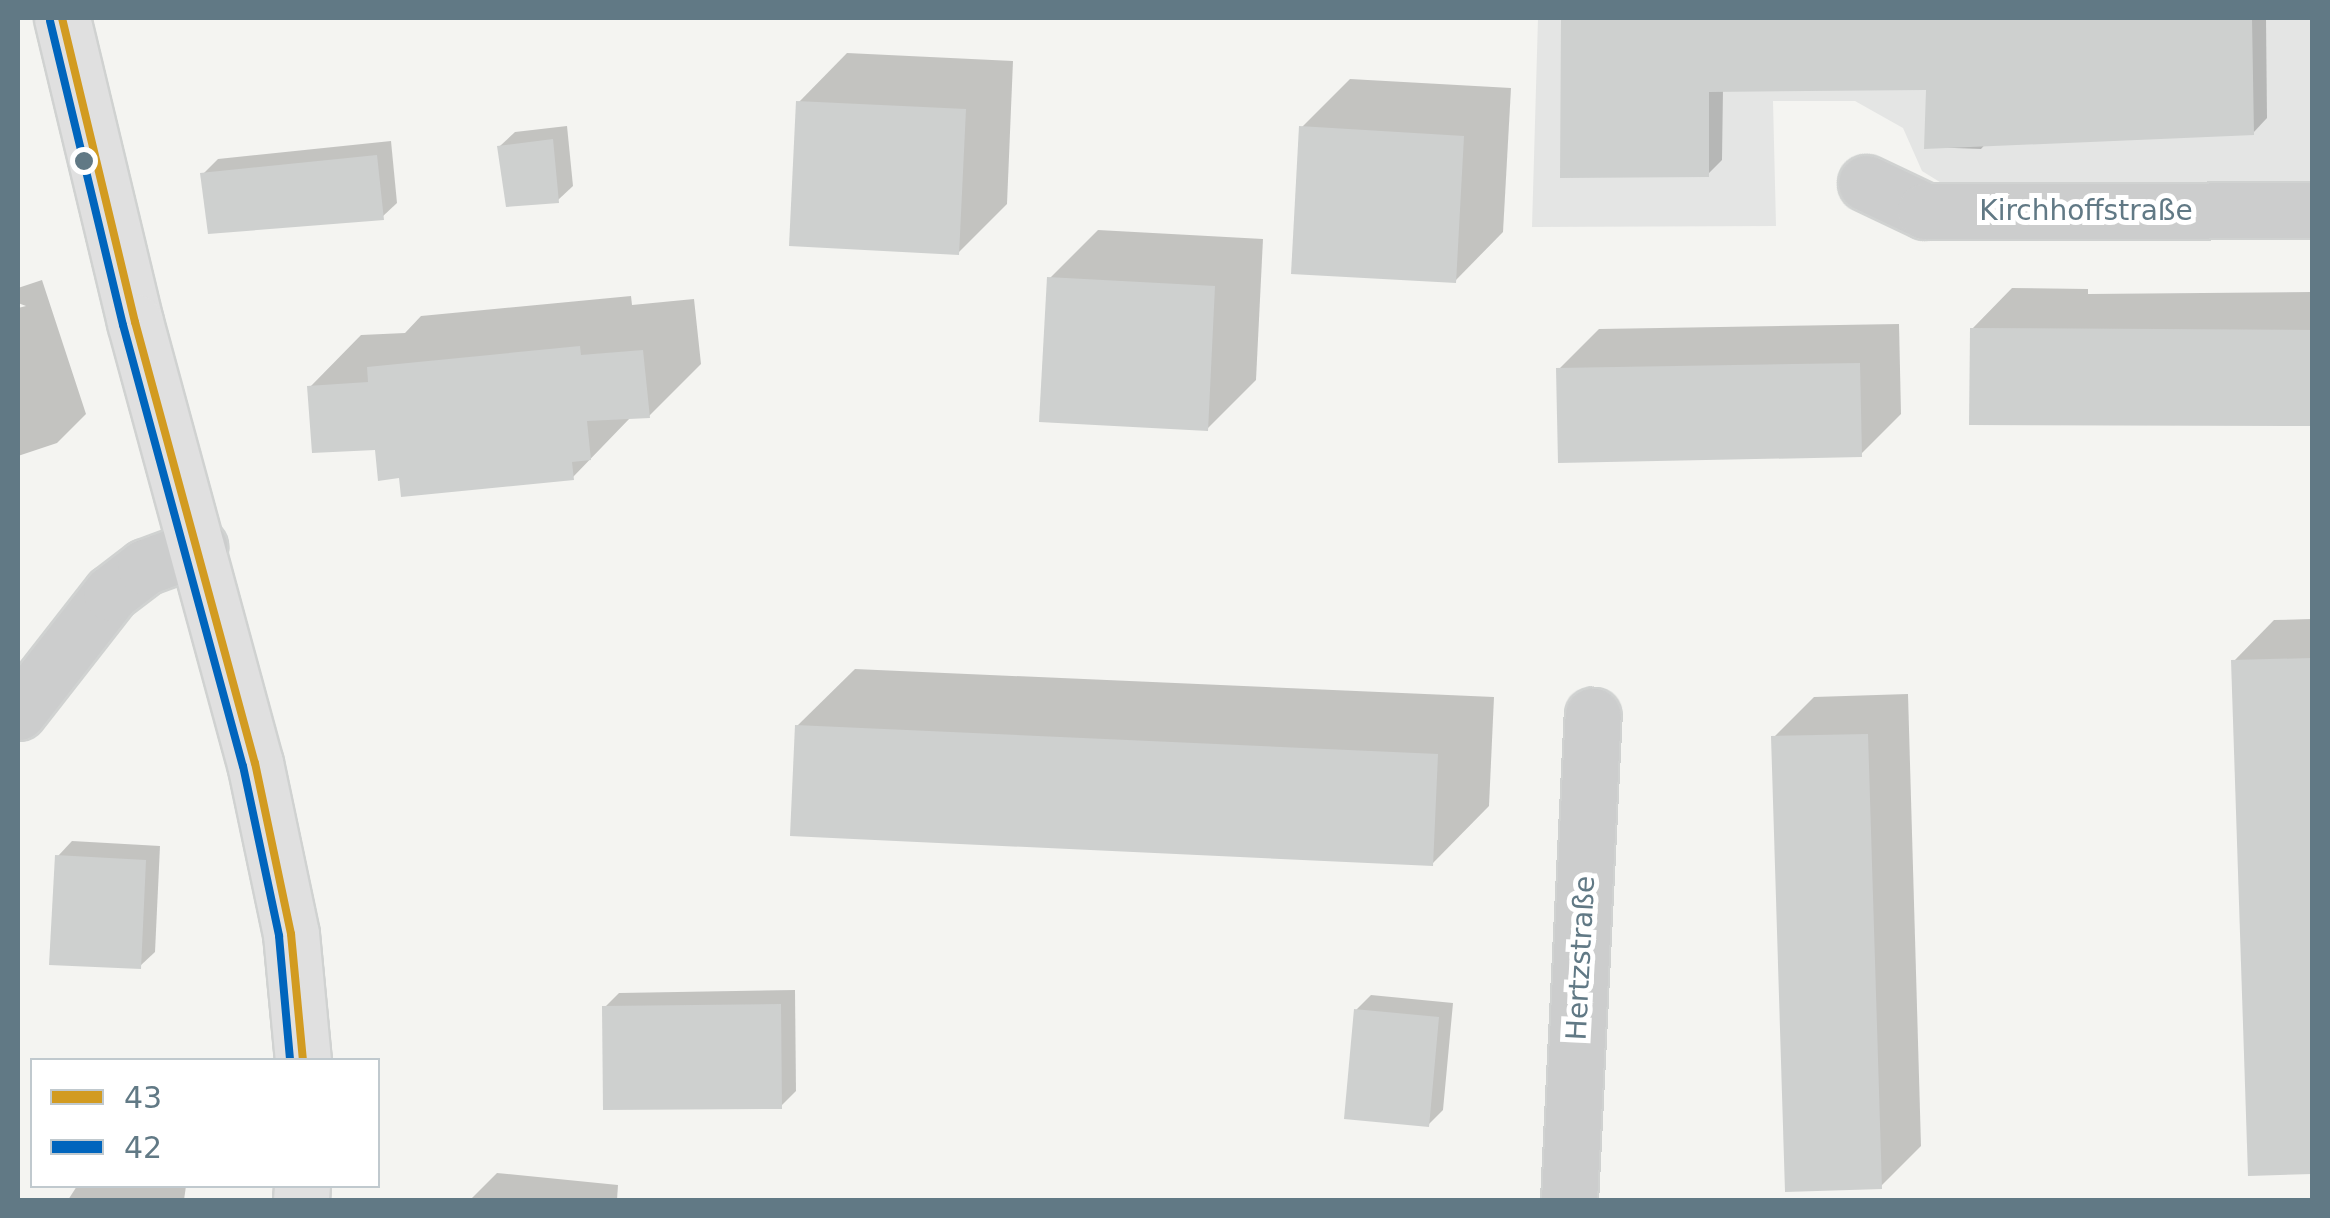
<!DOCTYPE html>
<html>
<head>
<meta charset="utf-8">
<style>
  body { margin:0 }
  #map { position:relative; width:2330px; height:1218px; overflow:hidden; background:#f4f4f1; font-family:"DejaVu Sans",sans-serif }
  div>[style] { position:absolute }
  .built>* { inset:0; background:#e4e5e4 }
  .shadow>* { inset:0; background:#0003 }
  .building>* { inset:0; background:#ced0cf }
  .roads { filter:drop-shadow(2px 0 #d0d2d1) drop-shadow(-2px 0 #d0d2d1) drop-shadow(0 2px #d0d2d1) drop-shadow(0 -2px #d0d2d1) }
  .street>* { height:55px; margin:-27.5px; padding:0 27.5px; transform-origin:27.5px; border-radius:27.5px; background:#cccdcd }
  .secondary>* { height:55px; margin:-27.5px; padding:0 27.5px; transform-origin:27.5px; border-radius:27.5px; background:#e0e0e0 }
  .bus-1>* { height:8px; margin:-4px; padding:0 4px; transform-origin:4px; border-radius:4px; background:#d29b21 }
  .bus-2>* { height:8px; margin:-4px; padding:0 4px; transform-origin:4px; border-radius:4px; background:#0065bd }
  .dots>* { width:28px; height:28px; translate:-50% -50%; box-sizing:border-box; border:5px solid #fff; border-radius:50% }
  span { translate:-50% -50%; white-space:nowrap; text-align:center; line-height:1.15; -webkit-text-stroke:10px #fff; paint-order:stroke }
  .street-label { font-size:28px; color:#617985 }
  .frame { position:absolute; inset:0; border:20px solid #617985; pointer-events:none }
  .legend { position:absolute; left:30px; top:1058px; width:350px; height:130px; box-sizing:border-box; background:#fff; border:2px solid #c0c9ce; margin:0; padding:12px 18px; list-style:none; font-size:30px; color:#617985 }
  .legend li { display:flex; align-items:center; gap:20px; height:50px }
  .legend b { width:50px; border:2px solid #c0c9ce }
</style>
</head>
<body>
<div id="map">
  <div class="built">
    <div style="clip-path:polygon(1538px 18px,2312px 18px,2312px 182px,1956px 192px,1922px 171px,1903px 128px,1855px 101px,1773px 101px,1776px 226px,1532px 227px)"></div>
  </div>
  <div class="shadow">
    <div style="clip-path:polygon(1563px 18px,2033px 18px,2037px 127px,2042px 127px,2038px 18px,2050px 18px,2054px 123px,2039px 137px,1990px 139px,1981px 149px,1927px 147px,1929px 87px,1723px 89px,1722px 160px,1708px 174px,1563px 175px)"></div>
    <div style="clip-path:polygon(2134px 18px,2266px 18px,2267px 118px,2253px 133px,2137px 134px)"></div>
    <div style="clip-path:polygon(847px 53px,1013px 61px,1007px 204px,958px 253px,799px 102px)"></div>
    <div style="clip-path:polygon(1350px 79px,1511px 88px,1503px 232px,1455px 281px,1302px 127px)"></div>
    <div style="clip-path:polygon(567px 126px,573px 186px,558px 200px,500px 146px,515px 132px)"></div>
    <div style="clip-path:polygon(391px 141px,397px 203px,382px 217px,203px 174px,218px 159px)"></div>
    <div style="clip-path:polygon(1098px 230px,1263px 239px,1256px 380px,1207px 429px,1049px 279px)"></div>
    <div style="clip-path:polygon(42px 280px,86px 414px,57px 443px,18px 456px,18px 308px,26px 306px,18px 303px,18px 288px)"></div>
    <div style="clip-path:polygon(2012px 288px,2088px 289px,2088px 294px,2312px 292px,2312px 424px,1971px 423px,1972px 329px)"></div>
    <div style="clip-path:polygon(631px 296px,632px 305px,694px 299px,701px 364px,649px 416px,631px 417px,573px 477px,401px 475px,310px 387px,361px 335px,405px 333px,421px 316px)"></div>
    <div style="clip-path:polygon(1899px 324px,1901px 414px,1861px 454px,1559px 369px,1599px 329px)"></div>
    <div style="clip-path:polygon(2312px 619px,2312px 1172px,2251px 1174px,2234px 661px,2274px 620px)"></div>
    <div style="clip-path:polygon(855px 669px,1494px 697px,1489px 806px,1432px 864px,797px 726px)"></div>
    <div style="clip-path:polygon(1908px 694px,1921px 1146px,1880px 1187px,1774px 737px,1814px 697px)"></div>
    <div style="clip-path:polygon(72px 841px,160px 846px,155px 952px,140px 966px,58px 856px)"></div>
    <div style="clip-path:polygon(795px 990px,796px 1091px,781px 1106px,605px 1007px,619px 993px)"></div>
    <div style="clip-path:polygon(1371px 995px,1453px 1003px,1443px 1110px,1428px 1125px,1356px 1010px)"></div>
    <div style="clip-path:polygon(497px 1173px,618px 1185px,617px 1200px,470px 1200px)"></div>
    <div style="clip-path:polygon(77px 1186px,186px 1186px,184px 1200px,68px 1200px)"></div>
  </div>
  <div class="building">
    <div style="clip-path:polygon(1561px 18px,2252px 18px,2254px 135px,1924px 149px,1926px 90px,1709px 92px,1709px 177px,1560px 178px)"></div>
    <div style="clip-path:polygon(796px 101px,966px 109px,959px 255px,789px 246px)"></div>
    <div style="clip-path:polygon(1299px 126px,1464px 136px,1456px 283px,1291px 274px)"></div>
    <div style="clip-path:polygon(553px 139px,559px 203px,506px 207px,497px 146px)"></div>
    <div style="clip-path:polygon(377px 155px,384px 220px,208px 234px,200px 173px)"></div>
    <div style="clip-path:polygon(1047px 277px,1215px 286px,1208px 431px,1039px 422px)"></div>
    <div style="clip-path:polygon(1970px 328px,2312px 330px,2312px 426px,1969px 425px)"></div>
    <div style="clip-path:polygon(580px 346px,581px 355px,643px 350px,650px 418px,587px 421px,591px 460px,572px 462px,574px 480px,401px 497px,399px 478px,378px 481px,375px 450px,312px 453px,307px 386px,368px 382px,367px 367px)"></div>
    <div style="clip-path:polygon(1860px 363px,1862px 457px,1558px 463px,1556px 368px)"></div>
    <div style="clip-path:polygon(2312px 658px,2312px 1174px,2248px 1176px,2231px 660px)"></div>
    <div style="clip-path:polygon(795px 725px,1438px 754px,1433px 866px,790px 836px)"></div>
    <div style="clip-path:polygon(1868px 734px,1882px 1189px,1785px 1192px,1771px 736px)"></div>
    <div style="clip-path:polygon(55px 855px,146px 860px,141px 969px,49px 965px)"></div>
    <div style="clip-path:polygon(781px 1004px,782px 1109px,603px 1110px,602px 1006px)"></div>
    <div style="clip-path:polygon(1354px 1009px,1439px 1017px,1429px 1127px,1344px 1119px)"></div>
  </div>
  <div class="roads">
    <div class="street">
      <div style="left:1866px;top:183px;width:65px;rotate:25.4deg"></div>
      <div style="left:1925px;top:211px;width:387px;rotate:-0.1deg"></div>
      <div style="left:18px;top:712px;width:151px;rotate:-52deg"></div>
      <div style="left:111px;top:593px;width:43px;rotate:-37.4deg"></div>
      <div style="left:145px;top:567px;width:58px;rotate:-20.3deg"></div>
      <div style="left:1569px;top:1200px;width:485px;rotate:-87.2deg"></div>
    </div>
    <div class="secondary">
      <div style="left:62px;top:18px;width:313px;rotate:76.5deg"></div>
      <div style="left:135px;top:322px;width:457px;rotate:74.8deg"></div>
      <div style="left:255px;top:763px;width:175px;rotate:78.1deg"></div>
      <div style="left:291px;top:934px;width:127px;rotate:84.6deg"></div>
      <div style="left:301px;top:1200px;width:14px;rotate:-86deg"></div>
    </div>
  </div>
  <div class="bus-1">
    <div style="left:62px;top:18px;width:313px;rotate:76.5deg"></div>
    <div style="left:135px;top:322px;width:457px;rotate:74.8deg"></div>
    <div style="left:255px;top:763px;width:175px;rotate:78.1deg"></div>
    <div style="left:291px;top:934px;width:127px;rotate:84.6deg"></div>
  </div>
  <div class="bus-2">
    <div style="left:50px;top:21px;width:313px;rotate:76.5deg"></div>
    <div style="left:123px;top:325px;width:457px;rotate:74.8deg"></div>
    <div style="left:243px;top:766px;width:174px;rotate:78deg"></div>
    <div style="left:279px;top:936px;width:124px;rotate:84.9deg"></div>
  </div>
  <div class="dots">
    <div style="left:84px;top:161px;background:#617985"></div>
  </div>
  <div class="street-label">
    <span style="left:2086px;top:211px">Kirchhoffstraße</span>
    <span style="left:1581px;top:958px;rotate:-87deg">Hertzstraße</span>
  </div>
  <div class="frame"></div>
  <ul class="legend">
  <li><b style="height:12px;background:#d29b21"></b>43</li>
  <li><b style="height:12px;background:#0065bd"></b>42</li>
  </ul>
</div>
</body>
</html>
